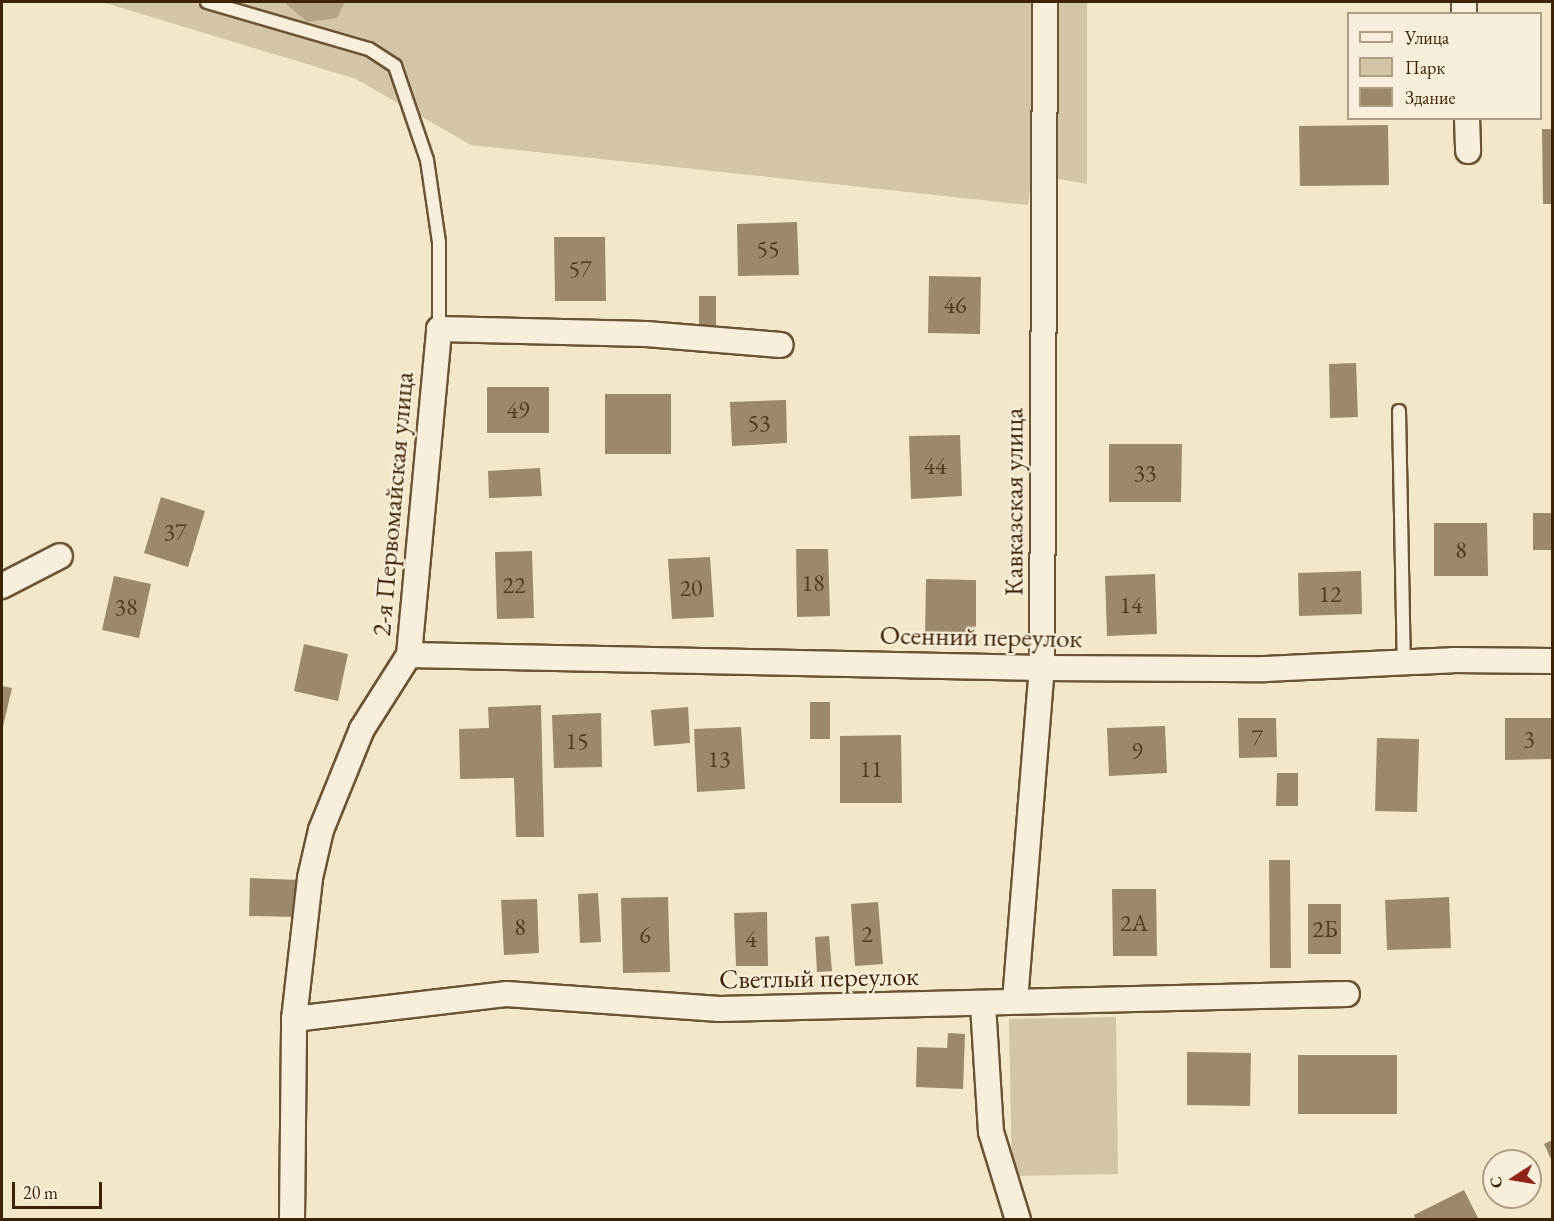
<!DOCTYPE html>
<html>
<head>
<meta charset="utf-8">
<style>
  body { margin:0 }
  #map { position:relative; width:1554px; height:1221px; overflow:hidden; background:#f2e7c8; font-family:"EB Garamond",serif }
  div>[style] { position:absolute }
  .green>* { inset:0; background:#d3c6a7 }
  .water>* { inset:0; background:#b5a485 }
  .building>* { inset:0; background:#9c886a }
  .roads { filter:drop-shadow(2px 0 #6b5335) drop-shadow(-2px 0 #6b5335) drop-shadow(0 2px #6b5335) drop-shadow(0 -2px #6b5335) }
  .lane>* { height:12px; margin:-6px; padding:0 6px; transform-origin:6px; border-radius:6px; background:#f7efdb }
  .street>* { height:24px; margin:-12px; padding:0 12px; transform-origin:12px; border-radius:12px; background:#f7efdb }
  span { translate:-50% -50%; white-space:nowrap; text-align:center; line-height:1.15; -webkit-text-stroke:4.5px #f7efdb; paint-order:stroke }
  .number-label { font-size:24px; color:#563c1e }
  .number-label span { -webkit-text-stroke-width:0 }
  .street-label { font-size:27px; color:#3e2204 }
  .frame { position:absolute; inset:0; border:3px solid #3e2204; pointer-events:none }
  .legend { position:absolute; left:1347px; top:12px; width:195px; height:108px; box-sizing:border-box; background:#f7efdb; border:2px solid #ad9d85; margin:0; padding:8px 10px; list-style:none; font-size:18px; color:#3e2204 }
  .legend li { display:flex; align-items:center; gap:12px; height:30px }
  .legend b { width:30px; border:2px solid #ad9d85 }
  .north { position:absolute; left:1482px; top:1149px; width:60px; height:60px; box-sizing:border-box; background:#f7efdb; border:2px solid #ad9d85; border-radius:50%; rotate:258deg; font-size:16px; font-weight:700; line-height:24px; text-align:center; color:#3e2204 }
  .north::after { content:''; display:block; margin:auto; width:21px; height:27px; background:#8f2418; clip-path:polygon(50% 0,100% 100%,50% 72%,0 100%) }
  .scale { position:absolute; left:12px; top:1182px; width:90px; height:27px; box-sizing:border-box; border:3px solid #3e2204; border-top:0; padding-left:8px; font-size:18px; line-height:21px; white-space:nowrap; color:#3e2204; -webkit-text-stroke:4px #f7efdb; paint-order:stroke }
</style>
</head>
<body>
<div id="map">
  <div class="green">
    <div style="clip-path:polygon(102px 2px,1087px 2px,1087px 184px,1032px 174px,1028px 205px,471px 145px,356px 79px)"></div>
    <div style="clip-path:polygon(1116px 1017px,1118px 1174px,1012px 1176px,1009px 1019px)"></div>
  </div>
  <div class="water">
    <div style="clip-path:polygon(284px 2px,345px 2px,337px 18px,307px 22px)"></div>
  </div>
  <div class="building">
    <div style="clip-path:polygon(1388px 125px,1389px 185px,1300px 186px,1299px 126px)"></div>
    <div style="clip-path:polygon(1542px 129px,1552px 129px,1552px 204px,1543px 204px)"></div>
    <div style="clip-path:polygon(797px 222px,799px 275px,738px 276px,737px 224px)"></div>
    <div style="clip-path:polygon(554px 237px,605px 237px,606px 301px,555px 301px)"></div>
    <div style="clip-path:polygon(929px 276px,981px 277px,980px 334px,928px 333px)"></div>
    <div style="clip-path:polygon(699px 296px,716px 296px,716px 326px,699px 326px)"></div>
    <div style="clip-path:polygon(1356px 363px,1358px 417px,1330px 418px,1329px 364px)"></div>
    <div style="clip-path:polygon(487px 387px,549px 387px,549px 433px,487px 433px)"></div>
    <div style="clip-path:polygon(605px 394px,671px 394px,671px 454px,605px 454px)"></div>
    <div style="clip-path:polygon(786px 400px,787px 443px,732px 446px,730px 402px)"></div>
    <div style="clip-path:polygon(960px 435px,962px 496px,911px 499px,909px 436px)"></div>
    <div style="clip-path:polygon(1109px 444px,1182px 444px,1181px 502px,1109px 502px)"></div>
    <div style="clip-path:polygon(540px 468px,542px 496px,489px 498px,488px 471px)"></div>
    <div style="clip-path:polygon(161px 497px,205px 511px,188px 567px,144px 553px)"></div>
    <div style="clip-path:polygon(1533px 513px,1552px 513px,1552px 550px,1533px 550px)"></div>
    <div style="clip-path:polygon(1434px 523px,1487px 523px,1488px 576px,1434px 576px)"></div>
    <div style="clip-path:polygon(796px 549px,828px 549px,830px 616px,797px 617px)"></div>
    <div style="clip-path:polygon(532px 551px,534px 618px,497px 619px,495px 552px)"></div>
    <div style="clip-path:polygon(710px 557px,714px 617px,672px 619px,668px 559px)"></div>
    <div style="clip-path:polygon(1361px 571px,1362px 614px,1299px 616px,1298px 573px)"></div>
    <div style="clip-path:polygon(1155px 574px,1157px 634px,1107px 636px,1105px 576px)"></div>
    <div style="clip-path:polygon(114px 576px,151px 584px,139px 638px,102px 630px)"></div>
    <div style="clip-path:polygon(926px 579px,976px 580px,976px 636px,925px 635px)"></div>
    <div style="clip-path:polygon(304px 644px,348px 654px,338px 701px,294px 691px)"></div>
    <div style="clip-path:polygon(2px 686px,12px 688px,2px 731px)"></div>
    <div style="clip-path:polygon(810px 702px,830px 702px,830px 739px,810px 739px)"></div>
    <div style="clip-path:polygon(541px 705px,544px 837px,516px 837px,514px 778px,460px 779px,459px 729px,489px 728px,488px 707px)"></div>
    <div style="clip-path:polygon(688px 707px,690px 743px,654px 746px,651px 710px)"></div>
    <div style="clip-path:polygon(601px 713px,602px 767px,554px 768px,552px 715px)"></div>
    <div style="clip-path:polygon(1238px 718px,1276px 718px,1277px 757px,1239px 758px)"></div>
    <div style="clip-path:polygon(1505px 718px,1552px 718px,1552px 759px,1505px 760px)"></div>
    <div style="clip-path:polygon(1165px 726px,1167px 773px,1109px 776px,1107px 728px)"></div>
    <div style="clip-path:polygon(741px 727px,745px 789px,697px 792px,694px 729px)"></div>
    <div style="clip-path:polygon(901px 735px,902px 803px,840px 803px,840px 736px)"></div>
    <div style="clip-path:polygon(1377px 738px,1419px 739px,1417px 812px,1375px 811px)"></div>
    <div style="clip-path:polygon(1277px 773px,1298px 773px,1298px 806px,1276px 806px)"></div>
    <div style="clip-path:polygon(1269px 860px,1290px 860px,1291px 968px,1270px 968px)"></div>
    <div style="clip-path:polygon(250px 878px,299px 880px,298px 917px,249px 916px)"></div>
    <div style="clip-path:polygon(1112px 889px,1156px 889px,1157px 956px,1113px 956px)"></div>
    <div style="clip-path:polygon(598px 893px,601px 942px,580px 943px,578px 894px)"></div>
    <div style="clip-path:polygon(668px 897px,670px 972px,623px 973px,621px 898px)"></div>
    <div style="clip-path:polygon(1449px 897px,1451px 948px,1387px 950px,1385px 900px)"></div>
    <div style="clip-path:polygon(537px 899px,539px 953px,504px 955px,501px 900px)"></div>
    <div style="clip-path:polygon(878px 902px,883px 964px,855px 966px,851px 904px)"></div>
    <div style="clip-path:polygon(1308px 904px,1341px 904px,1341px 954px,1308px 954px)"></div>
    <div style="clip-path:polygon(767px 912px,768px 966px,736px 966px,734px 913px)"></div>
    <div style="clip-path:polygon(829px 936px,832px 971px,817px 972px,815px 937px)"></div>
    <div style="clip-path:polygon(948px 1033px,965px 1034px,963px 1089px,916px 1087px,917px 1047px,947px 1048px)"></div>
    <div style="clip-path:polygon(1187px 1052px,1251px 1053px,1250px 1106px,1187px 1105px)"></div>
    <div style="clip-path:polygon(1298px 1055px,1397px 1055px,1397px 1114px,1298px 1114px)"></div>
    <div style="clip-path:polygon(1552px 1140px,1552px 1161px,1544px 1144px)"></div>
    <div style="clip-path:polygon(1464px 1190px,1479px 1220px,1416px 1220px,1414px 1215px)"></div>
  </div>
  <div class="roads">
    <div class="lane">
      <div style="left:207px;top:2px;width:169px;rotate:16.2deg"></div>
      <div style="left:369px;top:49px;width:31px;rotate:33deg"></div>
      <div style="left:395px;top:66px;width:99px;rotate:71.2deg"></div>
      <div style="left:427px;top:160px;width:83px;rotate:81.7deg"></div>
      <div style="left:439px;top:242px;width:87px;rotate:90deg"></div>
      <div style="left:1399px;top:411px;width:251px;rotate:88.9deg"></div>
    </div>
    <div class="street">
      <div style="left:1464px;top:2px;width:12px;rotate:90deg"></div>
      <div style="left:1467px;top:118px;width:33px;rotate:88deg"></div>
      <div style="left:2px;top:586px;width:65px;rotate:-27.3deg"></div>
      <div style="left:409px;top:655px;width:633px;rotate:1.18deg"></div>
      <div style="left:1042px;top:668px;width:223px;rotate:0.3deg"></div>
      <div style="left:1265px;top:669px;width:188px;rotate:-2.7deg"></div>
      <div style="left:1453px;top:660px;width:99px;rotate:0.6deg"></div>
      <div style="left:1015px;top:1001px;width:334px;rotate:-85.4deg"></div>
      <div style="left:1042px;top:668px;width:666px;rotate:-89.74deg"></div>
      <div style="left:983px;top:1005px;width:127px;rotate:86.4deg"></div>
      <div style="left:991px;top:1132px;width:92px;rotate:72.9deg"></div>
      <div style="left:294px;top:1019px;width:213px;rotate:-6.7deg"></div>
      <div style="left:506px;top:994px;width:214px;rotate:4deg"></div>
      <div style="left:719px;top:1009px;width:628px;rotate:-1.37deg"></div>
      <div style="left:292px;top:1220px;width:201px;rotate:-89.4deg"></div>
      <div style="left:294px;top:1019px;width:142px;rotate:-83.5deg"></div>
      <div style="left:310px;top:878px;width:49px;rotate:-77.1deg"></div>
      <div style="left:321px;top:830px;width:109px;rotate:-67.9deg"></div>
      <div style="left:362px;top:729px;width:88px;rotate:-57.6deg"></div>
      <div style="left:409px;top:655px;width:327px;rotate:-84.7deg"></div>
      <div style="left:439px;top:329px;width:207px;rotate:1.4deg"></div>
      <div style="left:646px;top:334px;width:135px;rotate:4.7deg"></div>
    </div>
  </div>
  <div class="number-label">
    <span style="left:768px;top:249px">55</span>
    <span style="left:580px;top:269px">57</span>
    <span style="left:955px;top:305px">46</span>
    <span style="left:518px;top:410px">49</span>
    <span style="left:759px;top:423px">53</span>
    <span style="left:935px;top:466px">44</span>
    <span style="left:1145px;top:473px">33</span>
    <span style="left:175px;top:532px">37</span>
    <span style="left:1461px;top:550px">8</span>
    <span style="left:813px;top:583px">18</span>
    <span style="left:514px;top:585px">22</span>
    <span style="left:691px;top:588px">20</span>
    <span style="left:1330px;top:594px">12</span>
    <span style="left:1131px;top:605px">14</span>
    <span style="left:126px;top:607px">38</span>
    <span style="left:1257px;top:738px">7</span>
    <span style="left:1529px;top:739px">3</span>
    <span style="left:577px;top:741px">15</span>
    <span style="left:1137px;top:751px">9</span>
    <span style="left:719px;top:759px">13</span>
    <span style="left:871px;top:769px">11</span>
    <span style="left:1134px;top:923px">2А</span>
    <span style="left:520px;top:927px">8</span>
    <span style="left:1325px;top:929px">2Б</span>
    <span style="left:867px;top:934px">2</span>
    <span style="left:645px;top:935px">6</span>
    <span style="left:751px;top:939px">4</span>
  </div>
  <div class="street-label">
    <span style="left:1013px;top:502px;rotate:-90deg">Кавказcкая улица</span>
    <span style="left:392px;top:504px;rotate:-85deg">2-я Первомайская улица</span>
    <span style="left:981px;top:636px;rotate:1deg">Осенний переулок</span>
    <span style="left:819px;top:977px;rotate:-1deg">Светлый переулок</span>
  </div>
  <div class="frame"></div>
  <ul class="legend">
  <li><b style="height:8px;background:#f7efdb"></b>Улица</li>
  <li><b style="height:16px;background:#d3c6a7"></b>Парк</li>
  <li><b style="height:16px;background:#9c886a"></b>Здание</li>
  </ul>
  <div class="north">С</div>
  <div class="scale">20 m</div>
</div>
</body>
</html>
